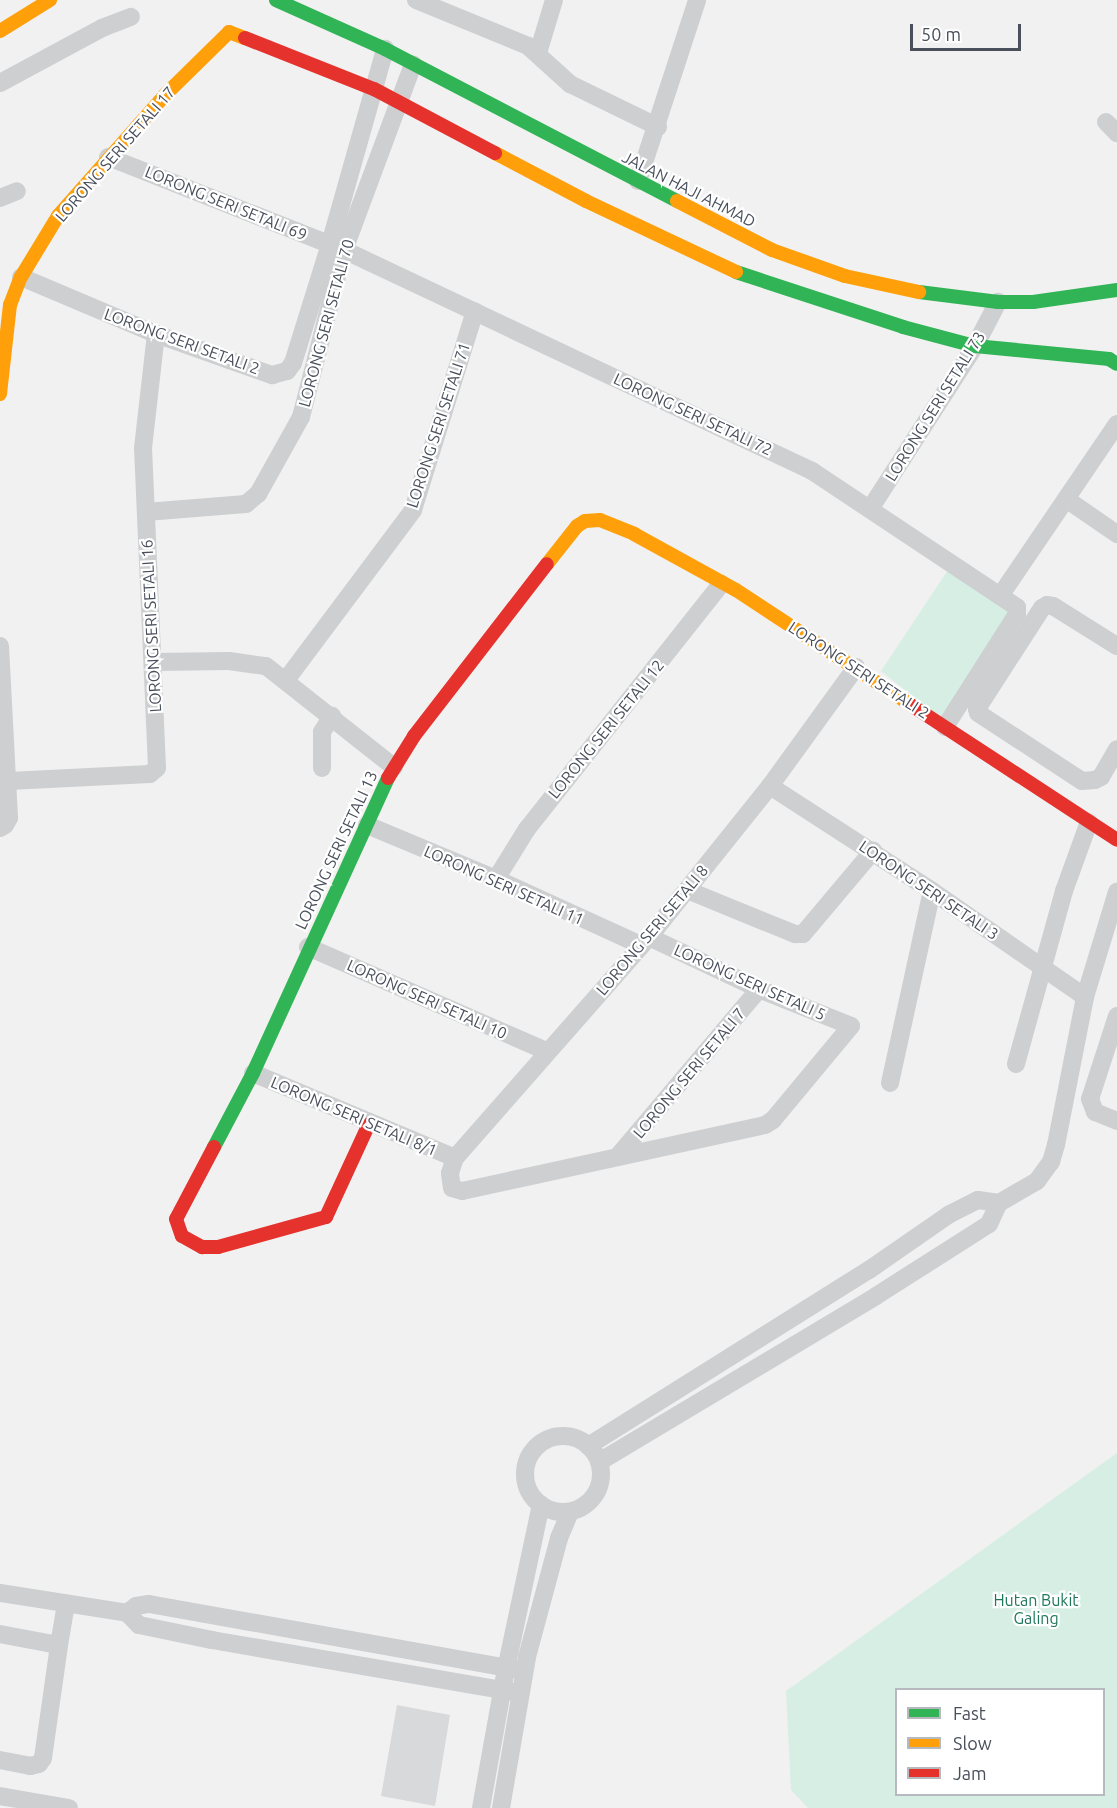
<!DOCTYPE html>
<html>
<head>
<meta charset="utf-8">
<style>
  body { margin:0 }
  #map { position:relative; width:1117px; height:1808px; overflow:hidden; background:#f1f1f1; font-family:Ubuntu,sans-serif }
  div>[style] { position:absolute }
  .green>* { inset:0; background:#d7eee4 }
  .building>* { inset:0; background:#d8d9db }
  .street>* { height:18px; margin:-9px; padding:0 9px; transform-origin:9px; border-radius:9px; background:#cdcfd1 }
  .street>.ring { margin:-9px; padding:0; box-sizing:content-box; background:none; border:18px solid #cdcfd1; border-radius:50% }
  .fast>* { height:14px; margin:-7px; padding:0 7px; transform-origin:7px; border-radius:7px; background:#30b455 }
  .slow>* { height:14px; margin:-7px; padding:0 7px; transform-origin:7px; border-radius:7px; background:#ff9f0a }
  .jam>* { height:14px; margin:-7px; padding:0 7px; transform-origin:7px; border-radius:7px; background:#e5322d }
  span { translate:-50% -50%; white-space:nowrap; text-align:center; line-height:1.15; -webkit-text-stroke:4.5px #fff; paint-order:stroke }
  .street-label { font-size:16px; color:#49505c }
  .park-label { font-size:16px; color:#1f775b }
  .legend { position:absolute; left:895px; top:1688px; width:210px; height:108px; box-sizing:border-box; background:#fff; border:2px solid #b6b9be; margin:0; padding:8px 10px; list-style:none; font-size:18px; color:#49505c }
  .legend li { display:flex; align-items:center; gap:12px; height:30px }
  .legend b { width:30px; border:2px solid #b6b9be }
  .scale { position:absolute; left:910px; top:24px; width:111px; height:27px; box-sizing:border-box; border:3px solid #49505c; border-top:0; padding-left:8px; font-size:18px; line-height:21px; white-space:nowrap; color:#49505c; -webkit-text-stroke:4px #fff; paint-order:stroke }
</style>
</head>
<body>
<div id="map">
  <div class="green">
    <div style="clip-path:polygon(948px 570px,1013px 612px,948px 724px,881px 671px)"></div>
    <div style="clip-path:polygon(evenodd,1117px 1453px,1117px 1808px,808px 1808px,791px 1790px,786px 1691px,1117px 1453px,896px 1690px,1104px 1690px,1104px 1794px,896px 1794px,896px 1690px)"></div>
  </div>
  <div class="building">
    <div style="clip-path:polygon(397px 1705px,450px 1715px,435px 1806px,381px 1796px)"></div>
  </div>
  <div class="street">
    <div style="left:416px;top:0;width:121px;rotate:22.3deg"></div>
    <div style="left:528px;top:46px;width:57px;rotate:42.1deg"></div>
    <div style="left:570px;top:84px;width:98px;rotate:26deg"></div>
    <div style="left:538px;top:53px;width:55px;rotate:-73.2deg"></div>
    <div style="left:0;top:83px;width:116px;rotate:-28.3deg"></div>
    <div style="left:102px;top:28px;width:31px;rotate:-21deg"></div>
    <div style="left:1106px;top:122px;width:16px;rotate:45deg"></div>
    <div style="left:108px;top:157px;width:254px;rotate:21.5deg"></div>
    <div style="left:344px;top:250px;width:518px;rotate:25.28deg"></div>
    <div style="left:812px;top:471px;width:246px;rotate:33.6deg"></div>
    <div style="left:1017px;top:607px;width:7px;rotate:90deg"></div>
    <div style="left:1017px;top:614px;width:134px;rotate:122.5deg"></div>
    <div style="left:638px;top:181px;width:190px;rotate:-71.9deg"></div>
    <div style="left:0;top:198px;width:18px;rotate:-22deg"></div>
    <div style="left:21px;top:277px;width:147px;rotate:22.9deg"></div>
    <div style="left:156px;top:334px;width:77px;rotate:19.6deg"></div>
    <div style="left:229px;top:360px;width:46px;rotate:19.2deg"></div>
    <div style="left:272px;top:375px;width:16px;rotate:-15deg"></div>
    <div style="left:287px;top:371px;width:10px;rotate:-53deg"></div>
    <div style="left:293px;top:363px;width:125px;rotate:-72.7deg"></div>
    <div style="left:330px;top:244px;width:203px;rotate:-74.2deg"></div>
    <div style="left:1066px;top:499px;width:62px;rotate:34.5deg"></div>
    <div style="left:870px;top:509px;width:194px;rotate:-57.2deg"></div>
    <div style="left:975px;top:346px;width:50px;rotate:-62.4deg"></div>
    <div style="left:146px;top:512px;width:100px;rotate:-4.6deg"></div>
    <div style="left:246px;top:504px;width:16px;rotate:-40deg"></div>
    <div style="left:258px;top:494px;width:88px;rotate:-60.8deg"></div>
    <div style="left:301px;top:417px;width:172px;rotate:-75.6deg"></div>
    <div style="left:344px;top:250px;width:198px;rotate:-69.6deg"></div>
    <div style="left:1000px;top:596px;width:208px;rotate:-55.8deg"></div>
    <div style="left:0;top:646px;width:172px;rotate:87deg"></div>
    <div style="left:9px;top:818px;width:8px;rotate:120deg"></div>
    <div style="left:5px;top:825px;width:6px;rotate:149deg"></div>
    <div style="left:1117px;top:646px;width:75px;rotate:-148deg"></div>
    <div style="left:1053px;top:606px;width:6px;rotate:-171deg"></div>
    <div style="left:1047px;top:605px;width:6px;rotate:149deg"></div>
    <div style="left:1042px;top:608px;width:120px;rotate:122.8deg"></div>
    <div style="left:977px;top:709px;width:4px;rotate:76deg"></div>
    <div style="left:978px;top:713px;width:124px;rotate:33.2deg"></div>
    <div style="left:1082px;top:781px;width:13px;rotate:-4deg"></div>
    <div style="left:1095px;top:780px;width:7px;rotate:-27deg"></div>
    <div style="left:1101px;top:777px;width:32px;rotate:-60deg"></div>
    <div style="left:154px;top:662px;width:75px;rotate:-0.8deg"></div>
    <div style="left:229px;top:661px;width:37px;rotate:8deg"></div>
    <div style="left:266px;top:666px;width:163px;rotate:38.3deg"></div>
    <div style="left:286px;top:680px;width:212px;rotate:-53.2deg"></div>
    <div style="left:413px;top:510px;width:208px;rotate:-72.7deg"></div>
    <div style="left:322px;top:768px;width:36px;rotate:-90deg"></div>
    <div style="left:322px;top:732px;width:19px;rotate:-58deg"></div>
    <div style="left:9px;top:781px;width:141px;rotate:-2.8deg"></div>
    <div style="left:150px;top:774px;width:9px;rotate:-41deg"></div>
    <div style="left:157px;top:768px;width:320px;rotate:-92.5deg"></div>
    <div style="left:143px;top:448px;width:115px;rotate:-83.5deg"></div>
    <div style="left:770px;top:786px;width:193px;rotate:32.9deg"></div>
    <div style="left:932px;top:891px;width:186px;rotate:34.7deg"></div>
    <div style="left:367px;top:825px;width:140px;rotate:22.7deg"></div>
    <div style="left:496px;top:879px;width:159px;rotate:24.5deg"></div>
    <div style="left:496px;top:879px;width:59px;rotate:-58.2deg"></div>
    <div style="left:527px;top:829px;width:313px;rotate:-51.6deg"></div>
    <div style="left:687px;top:890px;width:117px;rotate:22.2deg"></div>
    <div style="left:795px;top:934px;width:8px"></div>
    <div style="left:803px;top:934px;width:109px;rotate:-49.9deg"></div>
    <div style="left:649px;top:937px;width:122px;rotate:25.3deg"></div>
    <div style="left:759px;top:989px;width:99px;rotate:21.9deg"></div>
    <div style="left:851px;top:1026px;width:122px;rotate:129.7deg"></div>
    <div style="left:773px;top:1120px;width:9px;rotate:148deg"></div>
    <div style="left:765px;top:1125px;width:310px;rotate:167.7deg"></div>
    <div style="left:462px;top:1191px;width:10px;rotate:-163deg"></div>
    <div style="left:452px;top:1188px;width:15px;rotate:-98deg"></div>
    <div style="left:450px;top:1173px;width:16px;rotate:-72deg"></div>
    <div style="left:455px;top:1158px;width:294px;rotate:-48.7deg"></div>
    <div style="left:649px;top:937px;width:193px;rotate:-51.3deg"></div>
    <div style="left:770px;top:786px;width:147px;rotate:-54.1deg"></div>
    <div style="left:308px;top:947px;width:260px;rotate:23.6deg"></div>
    <div style="left:1117px;top:1016px;width:87px;rotate:108deg"></div>
    <div style="left:1090px;top:1099px;width:14px;rotate:69deg"></div>
    <div style="left:1095px;top:1112px;width:24px;rotate:22deg"></div>
    <div style="left:1016px;top:1064px;width:180px;rotate:-74.5deg"></div>
    <div style="left:1064px;top:891px;width:73px;rotate:-70.1deg"></div>
    <div style="left:253px;top:1073px;width:219px;rotate:22.8deg"></div>
    <div style="left:890px;top:1083px;width:197px;rotate:-77.7deg"></div>
    <div style="left:618px;top:1156px;width:219px;rotate:-49.8deg"></div>
    <div class="ring" style="left:525px;top:1436px;width:58px;height:58px"></div>
    <div style="left:588px;top:1446px;width:332px;rotate:-32.1deg"></div>
    <div style="left:869px;top:1270px;width:98px;rotate:-34.7deg"></div>
    <div style="left:950px;top:1214px;width:31px;rotate:-27deg"></div>
    <div style="left:978px;top:1200px;width:21px;rotate:8deg"></div>
    <div style="left:999px;top:1203px;width:44px;rotate:-30.1deg"></div>
    <div style="left:1037px;top:1181px;width:24px;rotate:-54deg"></div>
    <div style="left:1051px;top:1162px;width:18px;rotate:-74deg"></div>
    <div style="left:1056px;top:1145px;width:151px;rotate:-78.9deg"></div>
    <div style="left:1085px;top:997px;width:110px;rotate:-73.1deg"></div>
    <div style="left:599px;top:1462px;width:323px;rotate:-30.9deg"></div>
    <div style="left:876px;top:1296px;width:134px;rotate:-32.5deg"></div>
    <div style="left:989px;top:1224px;width:23px;rotate:-65deg"></div>
    <div style="left:0;top:1593px;width:129px;rotate:8.9deg"></div>
    <div style="left:127px;top:1613px;width:11px;rotate:-38deg"></div>
    <div style="left:136px;top:1606px;width:13px;rotate:-9deg"></div>
    <div style="left:149px;top:1604px;width:381px;rotate:10.1deg"></div>
    <div style="left:127px;top:1613px;width:17px;rotate:45deg"></div>
    <div style="left:139px;top:1625px;width:75px;rotate:11.6deg"></div>
    <div style="left:212px;top:1640px;width:313px;rotate:9.8deg"></div>
    <div style="left:0;top:1634px;width:60px;rotate:10.6deg"></div>
    <div style="left:59px;top:1645px;width:42px;rotate:-80.3deg"></div>
    <div style="left:0;top:1760px;width:31px;rotate:11deg"></div>
    <div style="left:30px;top:1766px;width:9px;rotate:-13deg"></div>
    <div style="left:39px;top:1764px;width:7px;rotate:-56deg"></div>
    <div style="left:43px;top:1758px;width:114px;rotate:-81.9deg"></div>
    <div style="left:0;top:1796px;width:70px;rotate:9.9deg"></div>
    <div style="left:481px;top:1808px;width:141px;rotate:-79.8deg"></div>
    <div style="left:506px;top:1669px;width:168px;rotate:-78deg"></div>
    <div style="left:501px;top:1808px;width:153px;rotate:-80.2deg"></div>
    <div style="left:527px;top:1657px;width:123px;rotate:-74.9deg"></div>
    <div style="left:559px;top:1538px;width:28px;rotate:-67deg"></div>
  </div>
  <div class="fast">
    <div style="left:276px;top:0;width:120px;rotate:24.2deg"></div>
    <div style="left:385px;top:49px;width:329px;rotate:27.5deg"></div>
    <div style="left:736px;top:272px;width:176px;rotate:18.2deg"></div>
    <div style="left:903px;top:327px;width:74px;rotate:14.8deg"></div>
    <div style="left:975px;top:346px;width:135px;rotate:5.5deg"></div>
    <div style="left:1109px;top:359px;width:9px;rotate:32deg"></div>
    <div style="left:919px;top:292px;width:80px;rotate:7.2deg"></div>
    <div style="left:998px;top:302px;width:35px"></div>
    <div style="left:1033px;top:302px;width:85px;rotate:-8.1deg"></div>
    <div style="left:214px;top:1147px;width:84px;rotate:-62.2deg"></div>
    <div style="left:253px;top:1073px;width:324px;rotate:-65.4deg"></div>
  </div>
  <div class="slow">
    <div style="left:0;top:31px;width:59px;rotate:-31.8deg"></div>
    <div style="left:495px;top:153px;width:103px;rotate:27.8deg"></div>
    <div style="left:586px;top:201px;width:166px;rotate:25.3deg"></div>
    <div style="left:677px;top:201px;width:107px;rotate:27.3deg"></div>
    <div style="left:772px;top:250px;width:77px;rotate:19.6deg"></div>
    <div style="left:845px;top:276px;width:76px;rotate:12.2deg"></div>
    <div style="left:0;top:394px;width:90px;rotate:-83.6deg"></div>
    <div style="left:10px;top:305px;width:30px;rotate:-69deg"></div>
    <div style="left:21px;top:277px;width:71px;rotate:-58.8deg"></div>
    <div style="left:58px;top:216px;width:162px;rotate:-48.5deg"></div>
    <div style="left:165px;top:95px;width:90px;rotate:-44.5deg"></div>
    <div style="left:229px;top:32px;width:17px;rotate:21deg"></div>
    <div style="left:547px;top:564px;width:48px;rotate:-51.7deg"></div>
    <div style="left:577px;top:526px;width:9px;rotate:-32deg"></div>
    <div style="left:585px;top:521px;width:15px;rotate:-4deg"></div>
    <div style="left:600px;top:520px;width:37px;rotate:22deg"></div>
    <div style="left:634px;top:534px;width:116px;rotate:28.8deg"></div>
    <div style="left:736px;top:590px;width:209px;rotate:33.3deg"></div>
  </div>
  <div class="jam">
    <div style="left:245px;top:38px;width:139px;rotate:21.6deg"></div>
    <div style="left:374px;top:89px;width:137px;rotate:27.9deg"></div>
    <div style="left:911px;top:705px;width:246px;rotate:33.2deg"></div>
    <div style="left:388px;top:778px;width:49px;rotate:-58.2deg"></div>
    <div style="left:414px;top:736px;width:217px;rotate:-52.3deg"></div>
    <div style="left:214px;top:1147px;width:81px;rotate:117.8deg"></div>
    <div style="left:176px;top:1219px;width:18px;rotate:71deg"></div>
    <div style="left:182px;top:1236px;width:23px;rotate:29deg"></div>
    <div style="left:202px;top:1247px;width:16px"></div>
    <div style="left:218px;top:1247px;width:112px;rotate:-15.5deg"></div>
    <div style="left:326px;top:1217px;width:102px;rotate:-65.2deg"></div>
  </div>
  <div class="street-label">
    <span style="left:115px;top:154px;rotate:-49deg">LORONG SERI SETALI 17</span>
    <span style="left:689px;top:189px;rotate:27deg">JALAN HAJI AHMAD</span>
    <span style="left:226px;top:203px;rotate:22deg">LORONG SERI SETALI 69</span>
    <span style="left:326px;top:323px;rotate:-75deg">LORONG SERI SETALI 70</span>
    <span style="left:182px;top:341px;rotate:20deg">LORONG SERI SETALI 2</span>
    <span style="left:935px;top:406px;rotate:-58deg">LORONG SERI SETALI 73</span>
    <span style="left:693px;top:414px;rotate:25deg">LORONG SERI SETALI 72</span>
    <span style="left:438px;top:425px;rotate:-72deg">LORONG SERI SETALI 71</span>
    <span style="left:151px;top:626px;rotate:-93deg">LORONG SERI SETALI 16</span>
    <span style="left:859px;top:670px;rotate:33deg">LORONG SERI SETALI 2</span>
    <span style="left:606px;top:729px;rotate:-51deg">LORONG SERI SETALI 12</span>
    <span style="left:336px;top:850px;rotate:-65deg">LORONG SERI SETALI 13</span>
    <span style="left:504px;top:885px;rotate:24deg">LORONG SERI SETALI 11</span>
    <span style="left:929px;top:890px;rotate:34deg">LORONG SERI SETALI 3</span>
    <span style="left:652px;top:930px;rotate:-50deg">LORONG SERI SETALI 8</span>
    <span style="left:750px;top:982px;rotate:24deg">LORONG SERI SETALI 5</span>
    <span style="left:427px;top:999px;rotate:24deg">LORONG SERI SETALI 10</span>
    <span style="left:689px;top:1073px;rotate:-50deg">LORONG SERI SETALI 7</span>
    <span style="left:354px;top:1116px;rotate:23deg">LORONG SERI SETALI 8/1</span>
  </div>
  <div class="park-label">
    <span style="left:1036px;top:1609px">Hutan Bukit<br>Galing</span>
  </div>
  <ul class="legend">
  <li><b style="height:8px;background:#30b455"></b>Fast</li>
  <li><b style="height:8px;background:#ff9f0a"></b>Slow</li>
  <li><b style="height:8px;background:#e5322d"></b>Jam</li>
  </ul>
  <div class="scale">50 m</div>
</div>
</body>
</html>
